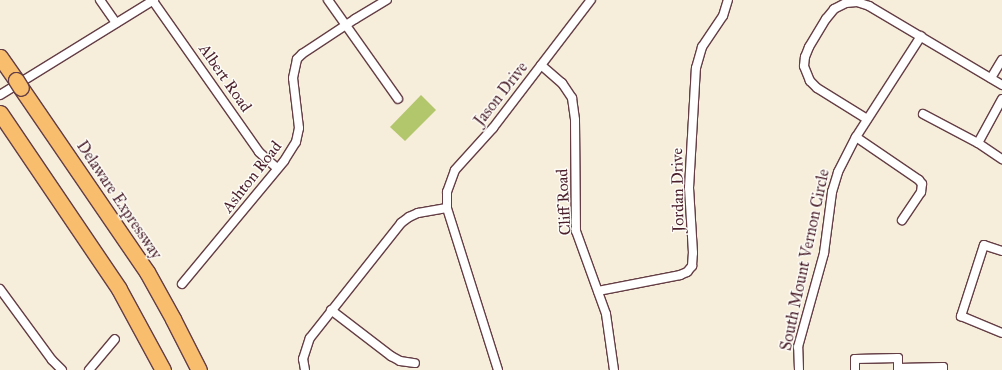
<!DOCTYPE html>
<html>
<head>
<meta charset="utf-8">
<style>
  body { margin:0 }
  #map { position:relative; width:1002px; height:370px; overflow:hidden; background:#f7eddb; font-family:"IM FELL Great Primer",serif }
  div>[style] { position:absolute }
  .green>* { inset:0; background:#b2c66b }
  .roads { filter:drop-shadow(1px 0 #643e45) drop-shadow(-1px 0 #643e45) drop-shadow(0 1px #643e45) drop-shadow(0 -1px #643e45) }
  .minor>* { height:8px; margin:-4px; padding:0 4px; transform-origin:4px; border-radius:4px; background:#fff }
  .motorway>* { height:15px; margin:-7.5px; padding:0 7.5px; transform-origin:7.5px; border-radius:7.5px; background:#f9be6d }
  .bridges { filter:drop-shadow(1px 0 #643e45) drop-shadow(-1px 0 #643e45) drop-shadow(0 1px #643e45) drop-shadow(0 -1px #643e45) }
  .motorway-bridge>* { height:15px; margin:-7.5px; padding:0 7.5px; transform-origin:7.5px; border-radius:7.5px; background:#f9be6d }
  span { translate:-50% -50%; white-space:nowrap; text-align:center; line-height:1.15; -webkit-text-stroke:3px #fdfcf7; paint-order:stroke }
  .street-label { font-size:16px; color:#4a1f2b }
</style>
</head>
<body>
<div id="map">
  <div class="green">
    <div style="clip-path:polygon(421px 95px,436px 110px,405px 141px,390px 127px)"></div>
  </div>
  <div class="roads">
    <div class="minor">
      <div style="left:100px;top:0;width:28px;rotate:55deg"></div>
      <div style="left:328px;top:0;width:121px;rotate:54.7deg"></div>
      <div style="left:153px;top:1px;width:184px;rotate:54.9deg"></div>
      <div style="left:259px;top:152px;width:24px;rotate:42deg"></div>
      <div style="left:541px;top:65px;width:28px;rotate:41deg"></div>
      <div style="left:562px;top:83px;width:18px;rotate:56deg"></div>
      <div style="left:572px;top:98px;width:22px;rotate:82deg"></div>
      <div style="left:575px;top:120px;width:111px;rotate:89.5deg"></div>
      <div style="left:576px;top:231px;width:88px;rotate:70.1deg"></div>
      <div style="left:606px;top:314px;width:57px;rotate:81.9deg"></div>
      <div style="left:991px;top:78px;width:21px;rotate:-59deg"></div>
      <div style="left:0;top:95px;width:181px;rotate:-31.7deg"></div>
      <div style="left:923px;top:114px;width:62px;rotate:27.8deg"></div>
      <div style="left:978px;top:143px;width:29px;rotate:34deg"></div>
      <div style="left:867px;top:119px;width:59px;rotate:-148.2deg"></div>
      <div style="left:817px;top:88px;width:10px;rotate:-135deg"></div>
      <div style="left:810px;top:81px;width:16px;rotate:-112deg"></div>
      <div style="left:804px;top:66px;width:9px;rotate:-84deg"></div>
      <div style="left:805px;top:57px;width:11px;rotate:-68deg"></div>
      <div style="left:809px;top:47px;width:33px;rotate:-59deg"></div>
      <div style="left:826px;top:19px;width:13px;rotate:-51deg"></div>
      <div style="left:834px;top:9px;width:13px;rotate:-27deg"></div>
      <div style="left:846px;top:3px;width:11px;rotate:-5deg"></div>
      <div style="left:857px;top:2px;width:13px;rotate:18deg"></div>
      <div style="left:869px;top:6px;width:155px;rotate:30.7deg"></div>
      <div style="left:856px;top:137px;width:76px;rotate:34.3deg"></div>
      <div style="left:919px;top:180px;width:5px;rotate:53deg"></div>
      <div style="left:922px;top:184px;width:8px;rotate:97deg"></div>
      <div style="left:921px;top:192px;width:34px;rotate:124deg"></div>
      <div style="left:978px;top:143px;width:50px;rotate:-61.4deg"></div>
      <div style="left:1002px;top:251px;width:19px;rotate:-162deg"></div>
      <div style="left:984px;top:245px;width:75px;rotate:107.9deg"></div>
      <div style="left:961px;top:316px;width:44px;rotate:22.5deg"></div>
      <div style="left:182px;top:284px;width:160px;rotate:-50.3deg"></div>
      <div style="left:284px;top:161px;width:22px;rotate:-58deg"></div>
      <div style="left:296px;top:142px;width:14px;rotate:-78deg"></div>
      <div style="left:299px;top:128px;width:50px;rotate:-96.8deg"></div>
      <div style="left:293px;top:78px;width:19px;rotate:-78deg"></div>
      <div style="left:297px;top:59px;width:7px;rotate:-45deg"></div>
      <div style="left:302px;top:54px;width:64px;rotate:-33.4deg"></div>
      <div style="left:355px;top:19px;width:37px;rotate:-31deg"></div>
      <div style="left:0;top:289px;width:88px;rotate:53.8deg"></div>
      <div style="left:52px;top:360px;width:14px;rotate:45deg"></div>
      <div style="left:598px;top:291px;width:84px;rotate:-11deg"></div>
      <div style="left:680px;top:275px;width:8px;rotate:-23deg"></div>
      <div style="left:687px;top:272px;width:8px;rotate:-50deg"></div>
      <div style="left:692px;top:266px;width:13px;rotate:-86deg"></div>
      <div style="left:693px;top:253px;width:65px;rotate:-93.5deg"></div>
      <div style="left:689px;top:188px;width:120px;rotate:-86.7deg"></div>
      <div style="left:696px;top:68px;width:22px;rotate:-74deg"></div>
      <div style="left:702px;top:47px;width:37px;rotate:-56deg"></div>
      <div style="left:723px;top:16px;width:17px;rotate:-73deg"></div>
      <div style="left:331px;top:310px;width:76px;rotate:37.5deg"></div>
      <div style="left:391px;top:356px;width:10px;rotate:29deg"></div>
      <div style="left:400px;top:361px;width:15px;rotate:8deg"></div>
      <div style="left:898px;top:368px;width:45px;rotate:-1.3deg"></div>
      <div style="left:943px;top:367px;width:3px;rotate:90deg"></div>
      <div style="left:89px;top:370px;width:40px;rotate:-50deg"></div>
      <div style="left:305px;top:370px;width:11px;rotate:-100deg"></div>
      <div style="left:303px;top:359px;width:22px;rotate:-72deg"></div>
      <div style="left:310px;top:338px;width:147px;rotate:-51.6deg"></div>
      <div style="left:401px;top:223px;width:10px;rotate:-37deg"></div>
      <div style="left:409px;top:217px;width:10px;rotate:-24deg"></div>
      <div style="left:418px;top:213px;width:29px;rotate:-10deg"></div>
      <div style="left:498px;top:370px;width:170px;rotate:-107.5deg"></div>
      <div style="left:447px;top:208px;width:16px;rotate:-90deg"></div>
      <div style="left:447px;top:192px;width:23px;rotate:-70deg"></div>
      <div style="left:455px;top:170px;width:57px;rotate:-47.9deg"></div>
      <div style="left:493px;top:128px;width:161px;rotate:-52.6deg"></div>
      <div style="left:799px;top:370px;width:23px;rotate:-92deg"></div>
      <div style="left:798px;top:347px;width:98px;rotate:-74.5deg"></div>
      <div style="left:824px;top:253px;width:62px;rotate:-82.5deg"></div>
      <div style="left:832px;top:192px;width:21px;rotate:-73deg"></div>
      <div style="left:838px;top:172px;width:39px;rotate:-63deg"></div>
      <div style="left:856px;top:137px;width:120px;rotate:-57.2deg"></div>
      <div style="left:855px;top:370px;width:11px;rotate:-90deg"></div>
      <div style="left:855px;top:359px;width:43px;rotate:-1.3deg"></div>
      <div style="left:898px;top:358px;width:12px;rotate:90deg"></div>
    </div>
    <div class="motorway">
      <div style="left:0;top:57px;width:28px;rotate:55deg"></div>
      <div style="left:21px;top:88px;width:223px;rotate:55.6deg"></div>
      <div style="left:147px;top:272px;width:54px;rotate:61deg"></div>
      <div style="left:173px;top:319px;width:57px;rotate:63deg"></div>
      <div style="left:0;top:113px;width:212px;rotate:55.9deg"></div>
      <div style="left:119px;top:289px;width:92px;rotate:61.5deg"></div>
    </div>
  </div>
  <div class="bridges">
    <div class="motorway-bridge">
      <div style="left:16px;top:80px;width:9px;rotate:58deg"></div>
    </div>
  </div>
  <div class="street-label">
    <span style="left:225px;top:78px;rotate:55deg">Albert Road</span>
    <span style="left:501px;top:94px;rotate:-52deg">Jason Drive</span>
    <span style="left:252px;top:177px;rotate:-52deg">Ashton Road</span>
    <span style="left:678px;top:190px;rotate:-91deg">Jordan Drive</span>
    <span style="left:119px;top:200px;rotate:56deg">Delaware Expressway</span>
    <span style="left:564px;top:202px;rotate:-93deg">Cliff Road</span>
    <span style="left:805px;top:260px;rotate:-78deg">South Mount Vernon Circle</span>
  </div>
</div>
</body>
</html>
